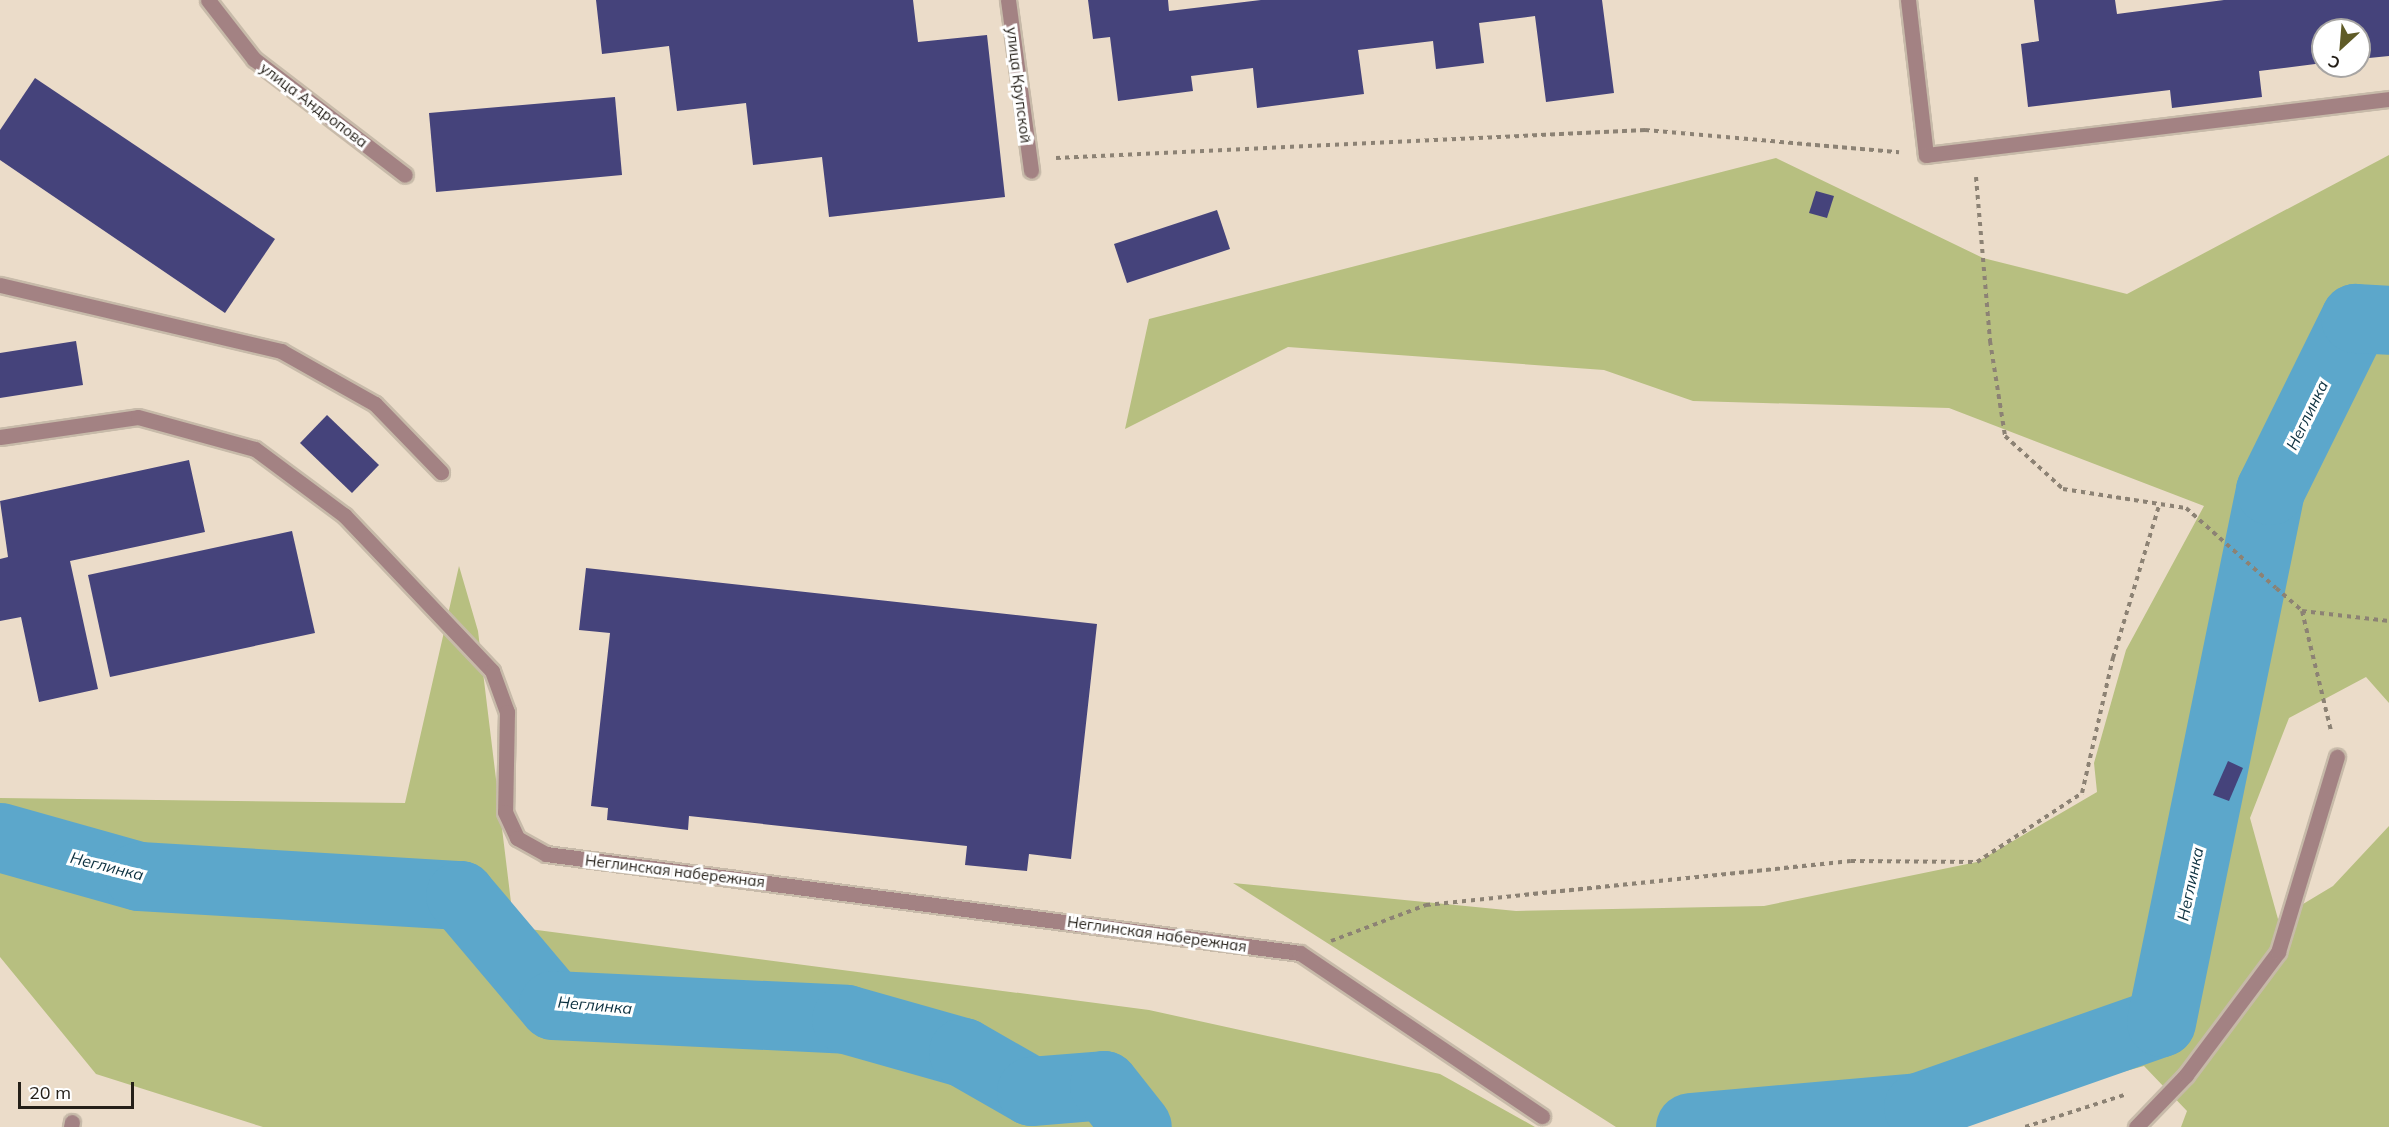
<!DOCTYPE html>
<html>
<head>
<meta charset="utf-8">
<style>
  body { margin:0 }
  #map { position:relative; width:2389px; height:1127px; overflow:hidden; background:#ebdcc9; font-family:Mulish,sans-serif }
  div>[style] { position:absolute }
  .green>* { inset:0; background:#b7bf80 }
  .river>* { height:69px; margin:-34.5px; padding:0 34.5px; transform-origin:34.5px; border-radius:34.5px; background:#5ca7cb }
  .building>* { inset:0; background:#45437b }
  .path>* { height:4px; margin-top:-2px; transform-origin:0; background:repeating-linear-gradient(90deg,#8c8274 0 4.5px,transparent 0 9px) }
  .roads { filter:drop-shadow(2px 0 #c7baa9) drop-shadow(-2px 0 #c7baa9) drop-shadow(0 2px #c7baa9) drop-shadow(0 -2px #c7baa9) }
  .minor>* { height:15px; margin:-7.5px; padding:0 7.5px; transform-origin:7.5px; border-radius:7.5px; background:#a38283 }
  span { translate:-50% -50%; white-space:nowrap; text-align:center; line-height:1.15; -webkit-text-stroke:6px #fff; paint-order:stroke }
  .street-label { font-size:15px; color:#241f18 }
  .water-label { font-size:16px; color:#0c303f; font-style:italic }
  .north { position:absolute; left:2311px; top:18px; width:60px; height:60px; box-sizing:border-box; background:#fff; border:2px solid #a7a5a3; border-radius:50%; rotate:206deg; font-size:16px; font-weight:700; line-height:24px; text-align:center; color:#241f18 }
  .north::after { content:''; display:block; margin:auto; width:21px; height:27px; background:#5f5b27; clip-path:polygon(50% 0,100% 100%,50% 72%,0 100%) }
  .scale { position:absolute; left:18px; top:1082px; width:116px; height:27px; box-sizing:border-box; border:3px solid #241f18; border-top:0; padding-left:8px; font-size:18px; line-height:21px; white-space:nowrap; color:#241f18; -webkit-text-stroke:4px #fff; paint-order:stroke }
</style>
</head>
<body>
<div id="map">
  <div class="green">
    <div style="clip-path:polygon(2389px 155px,2389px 703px,2366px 677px,2289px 718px,2250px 818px,2278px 919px,2333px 886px,2389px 826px,2389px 1127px,2181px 1127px,2187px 1111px,2144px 1066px,1923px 1127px,1616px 1127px,1233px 883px,1516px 911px,1764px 906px,1977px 862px,2097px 792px,2094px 763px,2126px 650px,2204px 506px,1949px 408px,1693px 401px,1604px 370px,1288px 347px,1125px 429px,1149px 319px,1776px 158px,1983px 258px,2127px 294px)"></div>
    <div style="clip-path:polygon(459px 566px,478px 631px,514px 927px,1149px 1010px,1440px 1074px,1535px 1127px,263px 1127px,96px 1074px,0 957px,0 798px,405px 803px)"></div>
  </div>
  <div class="river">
    <div style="left:0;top:837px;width:144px;rotate:15.7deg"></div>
    <div style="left:139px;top:876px;width:322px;rotate:3.4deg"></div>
    <div style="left:460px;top:895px;width:144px;rotate:49.8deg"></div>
    <div style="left:553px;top:1005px;width:293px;rotate:2.7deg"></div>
    <div style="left:846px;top:1019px;width:122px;rotate:15.8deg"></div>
    <div style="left:963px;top:1052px;width:78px;rotate:29.8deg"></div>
    <div style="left:1031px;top:1091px;width:73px;rotate:-4.7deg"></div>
    <div style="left:1104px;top:1085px;width:53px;rotate:51.8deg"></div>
    <div style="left:1690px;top:1127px;width:229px;rotate:-5deg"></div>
    <div style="left:1918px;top:1107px;width:257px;rotate:-19.3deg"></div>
    <div style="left:2161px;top:1022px;width:543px;rotate:-78.42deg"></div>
    <div style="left:2270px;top:490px;width:192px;rotate:-63.7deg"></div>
    <div style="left:2355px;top:318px;width:34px;rotate:3deg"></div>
  </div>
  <div class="building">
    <div style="clip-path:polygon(596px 0,913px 0,918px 42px,987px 35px,1005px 197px,829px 217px,822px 157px,753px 165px,746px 103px,677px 111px,669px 46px,602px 54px)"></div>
    <div style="clip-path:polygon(1088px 0,1168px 0,1169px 11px,1261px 0,1602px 0,1614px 93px,1546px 102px,1535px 16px,1479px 23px,1484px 63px,1436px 69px,1433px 41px,1358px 50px,1364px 94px,1257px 108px,1253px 68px,1191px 76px,1193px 91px,1118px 101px,1110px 37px,1093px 39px)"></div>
    <div style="clip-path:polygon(2034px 0,2115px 0,2117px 14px,2224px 0,2389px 0,2389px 56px,2359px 59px,2359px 30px,2323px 30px,2323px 63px,2259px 71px,2262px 97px,2172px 108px,2170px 90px,2028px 107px,2021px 44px,2039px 41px)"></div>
    <div style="clip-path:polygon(35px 78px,275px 239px,225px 313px,0 160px,0 130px)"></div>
    <div style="clip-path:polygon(615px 97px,622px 175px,436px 192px,429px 113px)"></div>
    <div style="clip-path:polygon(1816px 191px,1834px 196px,1827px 218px,1809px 213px)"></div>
    <div style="clip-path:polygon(1217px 210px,1230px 249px,1127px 283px,1114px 244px)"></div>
    <div style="clip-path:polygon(76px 341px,83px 385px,0 398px,0 353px)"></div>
    <div style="clip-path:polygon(327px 415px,379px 465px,352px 493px,300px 443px)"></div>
    <div style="clip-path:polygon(189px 460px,205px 532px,70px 561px,98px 689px,39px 702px,21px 617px,0 621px,0 559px,8px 557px,0 501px)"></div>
    <div style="clip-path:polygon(292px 531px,315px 633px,110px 677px,88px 575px)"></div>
    <div style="clip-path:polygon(586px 568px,1097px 624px,1071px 859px,1029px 854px,1027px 871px,965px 865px,967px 846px,689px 816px,688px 830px,607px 820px,608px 808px,591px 806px,610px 633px,579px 630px)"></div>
    <div style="clip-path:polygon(2228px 761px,2243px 768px,2229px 801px,2213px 795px)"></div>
  </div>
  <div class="path">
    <div style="left:1056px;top:158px;width:590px;rotate:-2.72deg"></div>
    <div style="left:1645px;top:130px;width:255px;rotate:5deg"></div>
    <div style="left:1976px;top:177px;width:165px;rotate:85.1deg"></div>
    <div style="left:1990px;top:341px;width:96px;rotate:81deg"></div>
    <div style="left:2005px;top:436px;width:79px;rotate:42.4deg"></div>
    <div style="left:2063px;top:489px;width:124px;rotate:8.8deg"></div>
    <div style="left:2186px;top:508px;width:120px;rotate:41.6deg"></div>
    <div style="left:2276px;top:588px;width:35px;rotate:41deg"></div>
    <div style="left:2302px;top:611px;width:123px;rotate:76.4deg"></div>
    <div style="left:2302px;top:611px;width:88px;rotate:6.6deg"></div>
    <div style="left:1331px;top:941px;width:102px;rotate:-20.8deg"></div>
    <div style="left:1426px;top:905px;width:427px;rotate:-5.9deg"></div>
    <div style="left:1851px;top:861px;width:126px;rotate:0.5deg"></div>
    <div style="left:1977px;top:862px;width:126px;rotate:-33.3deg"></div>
    <div style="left:2082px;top:793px;width:139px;rotate:-77.1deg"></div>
    <div style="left:2113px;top:658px;width:159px;rotate:-73.2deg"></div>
    <div style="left:2025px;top:1127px;width:107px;rotate:-17.9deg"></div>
  </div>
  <div class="roads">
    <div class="minor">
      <div style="left:208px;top:0;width:75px;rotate:52.1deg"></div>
      <div style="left:254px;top:59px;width:190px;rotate:37.5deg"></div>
      <div style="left:1008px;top:0;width:172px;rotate:82.3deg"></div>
      <div style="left:1908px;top:0;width:156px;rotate:83.4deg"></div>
      <div style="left:1926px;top:155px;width:466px;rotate:-6.9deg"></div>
      <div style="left:0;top:285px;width:289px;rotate:13.2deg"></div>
      <div style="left:281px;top:351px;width:108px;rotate:29.4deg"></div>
      <div style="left:375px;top:404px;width:95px;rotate:45.9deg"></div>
      <div style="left:0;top:437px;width:139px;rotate:-8.2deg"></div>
      <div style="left:138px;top:417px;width:121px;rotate:15.3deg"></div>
      <div style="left:255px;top:449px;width:111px;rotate:36.6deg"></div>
      <div style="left:344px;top:515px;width:215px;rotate:46.5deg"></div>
      <div style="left:492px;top:671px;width:44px;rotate:69.9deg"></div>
      <div style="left:507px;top:712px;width:100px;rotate:91.1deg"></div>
      <div style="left:505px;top:812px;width:29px;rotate:65deg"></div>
      <div style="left:517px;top:838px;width:33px;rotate:29deg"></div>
      <div style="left:546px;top:854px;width:760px;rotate:7.48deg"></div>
      <div style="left:1300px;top:953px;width:292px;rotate:34deg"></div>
      <div style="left:71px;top:1127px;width:5px;rotate:-79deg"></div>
      <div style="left:2136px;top:1127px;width:72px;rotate:-46.1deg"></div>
      <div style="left:2186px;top:1075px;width:154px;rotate:-53.2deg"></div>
      <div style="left:2278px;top:952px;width:204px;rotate:-73.2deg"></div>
    </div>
  </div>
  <div class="street-label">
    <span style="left:1019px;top:85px;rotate:83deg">улица Крупской</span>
    <span style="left:314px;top:105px;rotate:37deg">улица Андропова</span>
    <span style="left:675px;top:871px;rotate:7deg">Неглинская набережная</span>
    <span style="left:1157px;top:934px;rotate:8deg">Неглинская набережная</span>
  </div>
  <div class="water-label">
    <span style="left:2307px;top:415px;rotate:-64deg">Неглинка</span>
    <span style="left:107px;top:866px;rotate:14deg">Неглинка</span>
    <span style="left:2190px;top:884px;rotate:-78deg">Неглинка</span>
    <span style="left:595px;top:1005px;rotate:5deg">Неглинка</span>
  </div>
  <div class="north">С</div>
  <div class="scale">20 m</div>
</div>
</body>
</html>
